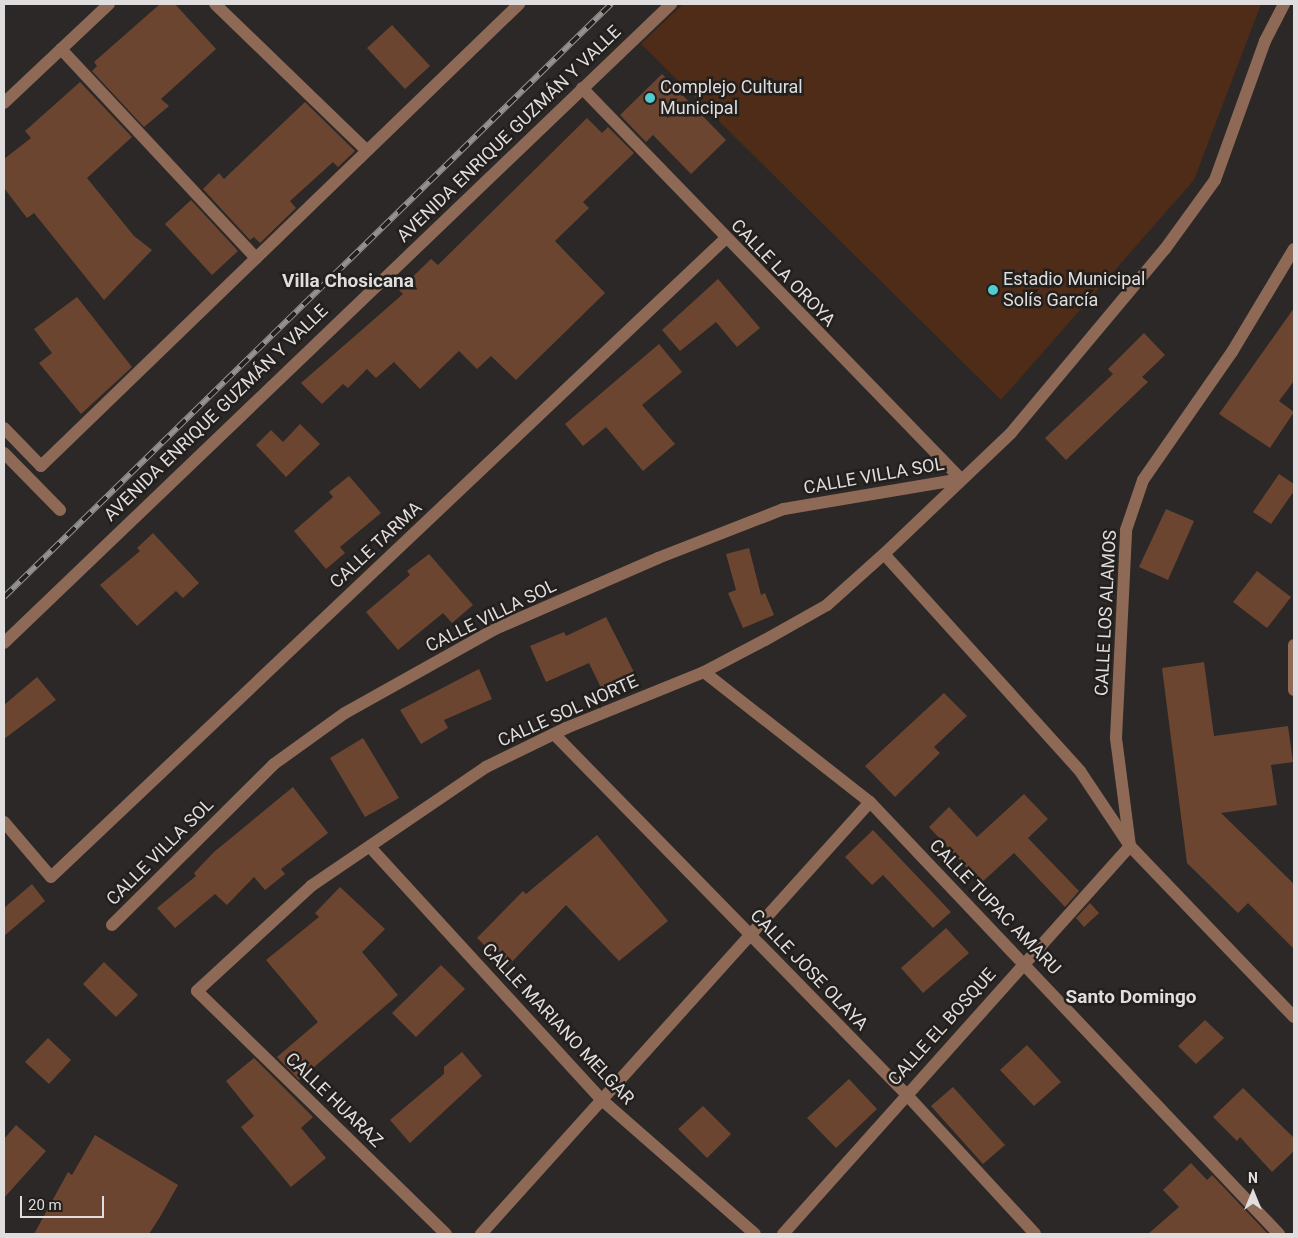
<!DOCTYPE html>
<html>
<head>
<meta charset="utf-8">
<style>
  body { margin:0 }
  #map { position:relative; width:1298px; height:1238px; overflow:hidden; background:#2b2827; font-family:Roboto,sans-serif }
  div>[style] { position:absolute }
  .green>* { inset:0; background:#4f2c18 }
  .building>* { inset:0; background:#6c4530 }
  .minor>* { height:12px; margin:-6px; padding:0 6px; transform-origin:6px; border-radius:6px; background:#8e6956 }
  .rail>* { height:5.5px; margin-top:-2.75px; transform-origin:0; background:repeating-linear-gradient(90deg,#221f1d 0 11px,#959292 0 22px); box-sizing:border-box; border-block:1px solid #959292 }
  .dots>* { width:14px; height:14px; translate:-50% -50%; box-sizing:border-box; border:2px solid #221f1d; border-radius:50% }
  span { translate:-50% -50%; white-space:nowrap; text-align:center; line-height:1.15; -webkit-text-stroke:5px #221f1d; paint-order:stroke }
  .poi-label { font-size:18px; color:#dfdddd }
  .left { translate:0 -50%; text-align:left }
  .street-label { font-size:18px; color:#dfdddd }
  .neighbourhood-label { font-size:19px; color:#dfdddd; font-weight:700 }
  .frame { position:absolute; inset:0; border:5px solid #dfdddd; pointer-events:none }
  .north { position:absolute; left:1228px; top:1168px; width:50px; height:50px; -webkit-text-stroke:4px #221f1d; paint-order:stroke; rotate:0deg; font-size:14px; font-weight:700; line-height:20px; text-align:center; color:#dfdddd }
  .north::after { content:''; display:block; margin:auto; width:18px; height:22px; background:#dfdddd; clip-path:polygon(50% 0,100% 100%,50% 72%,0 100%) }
  .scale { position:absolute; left:20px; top:1196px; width:84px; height:22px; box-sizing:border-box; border:2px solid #dfdddd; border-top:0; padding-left:6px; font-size:15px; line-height:18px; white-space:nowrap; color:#dfdddd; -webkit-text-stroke:4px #221f1d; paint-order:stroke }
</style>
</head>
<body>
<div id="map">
  <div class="green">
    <div style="clip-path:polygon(683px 4px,1261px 4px,1194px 180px,1001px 400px,641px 44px)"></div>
  </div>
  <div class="building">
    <div style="clip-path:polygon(160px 4px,175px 4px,216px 49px,161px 99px,169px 106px,144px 127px,92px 71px,97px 66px,94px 62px)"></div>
    <div style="clip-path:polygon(392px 25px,430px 66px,405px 89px,367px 48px)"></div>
    <div style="clip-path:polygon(662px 74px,726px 140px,691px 174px,653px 135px,646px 142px,620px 115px)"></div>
    <div style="clip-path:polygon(80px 82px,132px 137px,87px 178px,134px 236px,152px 250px,104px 300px,34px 213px,27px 218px,4px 188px,4px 159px,31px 138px,25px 131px)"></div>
    <div style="clip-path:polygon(305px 102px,355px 151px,338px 167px,333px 162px,290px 201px,296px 208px,260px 243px,254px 237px,250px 240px,203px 189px,219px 173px,224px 179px)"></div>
    <div style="clip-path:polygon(587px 118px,602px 133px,608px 127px,634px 153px,583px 202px,589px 208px,555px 241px,605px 293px,516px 380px,491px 356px,477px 369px,459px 351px,420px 389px,394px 362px,376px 378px,367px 369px,348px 388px,343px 384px,322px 404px,301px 383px,403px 294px,399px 290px,431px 259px,438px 265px)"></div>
    <div style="clip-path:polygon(191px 200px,238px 251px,212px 275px,165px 224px)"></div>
    <div style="clip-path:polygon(718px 279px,760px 328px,737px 347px,716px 322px,680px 351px,662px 330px)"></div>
    <div style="clip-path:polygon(77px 297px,132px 367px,81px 414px,39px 363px,52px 353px,34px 329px)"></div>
    <div style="clip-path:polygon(1294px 308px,1294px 381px,1279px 401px,1294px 412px,1270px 448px,1219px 414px)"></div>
    <div style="clip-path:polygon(1144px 333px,1165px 355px,1142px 377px,1148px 382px,1066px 460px,1045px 438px,1113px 374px,1108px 369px)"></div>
    <div style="clip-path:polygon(659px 344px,682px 372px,642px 405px,675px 444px,643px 471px,606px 427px,583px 446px,565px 424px)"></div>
    <div style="clip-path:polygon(300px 424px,320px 444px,286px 477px,256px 445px,271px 430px,283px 442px)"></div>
    <div style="clip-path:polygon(1279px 474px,1294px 484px,1294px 491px,1271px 524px,1253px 512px)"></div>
    <div style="clip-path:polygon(349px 476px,381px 513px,340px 547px,345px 553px,326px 569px,294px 531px,333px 497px,329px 492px)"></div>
    <div style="clip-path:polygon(1166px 509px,1194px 521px,1168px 580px,1139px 567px)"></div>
    <div style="clip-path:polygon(153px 533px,199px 583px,183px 598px,176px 591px,137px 626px,100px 585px,140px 551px,137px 548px)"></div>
    <div style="clip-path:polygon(749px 548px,761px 595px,765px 593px,774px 615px,743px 628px,728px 593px,736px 590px,726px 554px)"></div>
    <div style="clip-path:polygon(429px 554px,473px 605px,452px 623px,443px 613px,398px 650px,366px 612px,410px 575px,407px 571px)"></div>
    <div style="clip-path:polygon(1257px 571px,1291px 597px,1267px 628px,1233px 602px)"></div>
    <div style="clip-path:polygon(606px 617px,637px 678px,604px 694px,589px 663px,546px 682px,530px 646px,564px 632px,566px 636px)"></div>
    <div style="clip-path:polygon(1204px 662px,1214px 736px,1288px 726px,1293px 762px,1271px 765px,1277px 805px,1221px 813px,1294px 884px,1294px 949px,1248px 903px,1238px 913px,1187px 863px,1162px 668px)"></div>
    <div style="clip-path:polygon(479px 669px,492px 699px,444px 720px,448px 728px,421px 744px,400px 710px)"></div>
    <div style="clip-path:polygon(37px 677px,56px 700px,4px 739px,4px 705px)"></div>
    <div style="clip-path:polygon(944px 693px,967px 716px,934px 747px,940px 753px,895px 797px,865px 766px)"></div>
    <div style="clip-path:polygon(363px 738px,399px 798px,365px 817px,330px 758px)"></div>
    <div style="clip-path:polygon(293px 787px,328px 833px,281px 869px,285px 874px,265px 890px,254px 877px,227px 905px,215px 894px,175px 928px,157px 908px,196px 876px,194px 873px,214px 852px)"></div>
    <div style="clip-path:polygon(1024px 794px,1048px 819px,1028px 838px,1079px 891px,1065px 907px,1014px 853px,981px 883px,929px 827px,949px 807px,977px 837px)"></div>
    <div style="clip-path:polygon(873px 830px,951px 912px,933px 928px,883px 875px,872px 885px,845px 857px)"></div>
    <div style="clip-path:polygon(597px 835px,668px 921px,619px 961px,566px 905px,507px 967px,477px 938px,523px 891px,526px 894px)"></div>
    <div style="clip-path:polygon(32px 884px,45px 901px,4px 936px,4px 908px)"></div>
    <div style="clip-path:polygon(340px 887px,385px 929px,362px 952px,398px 995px,299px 1080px,277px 1057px,318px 1022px,266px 960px,319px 917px,315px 913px)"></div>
    <div style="clip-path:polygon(1090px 903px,1099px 913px,1084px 927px,1076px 918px)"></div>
    <div style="clip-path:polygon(946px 928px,969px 953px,923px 993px,901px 968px)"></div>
    <div style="clip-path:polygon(104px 962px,138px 995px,116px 1017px,83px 984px)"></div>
    <div style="clip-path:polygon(441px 965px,465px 989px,416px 1037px,392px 1013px)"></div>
    <div style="clip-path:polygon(1205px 1020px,1224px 1038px,1196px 1064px,1178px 1046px)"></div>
    <div style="clip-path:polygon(48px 1038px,71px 1060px,49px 1084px,25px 1062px)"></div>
    <div style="clip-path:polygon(1027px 1045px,1061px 1082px,1034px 1106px,1000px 1070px)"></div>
    <div style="clip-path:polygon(462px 1052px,482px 1076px,410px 1143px,390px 1120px,444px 1074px,444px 1067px)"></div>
    <div style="clip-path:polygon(254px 1058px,313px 1117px,301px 1128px,326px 1158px,291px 1187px,241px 1127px,254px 1116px,226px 1081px)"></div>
    <div style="clip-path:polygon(849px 1079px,877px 1109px,836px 1148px,807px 1118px)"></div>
    <div style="clip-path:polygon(953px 1087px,1005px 1145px,983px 1164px,931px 1106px)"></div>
    <div style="clip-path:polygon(1243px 1088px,1294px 1138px,1294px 1151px,1272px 1172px,1240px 1137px,1237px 1141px,1213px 1117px)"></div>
    <div style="clip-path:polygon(703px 1106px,731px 1134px,707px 1158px,678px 1129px)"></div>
    <div style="clip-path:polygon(16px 1125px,46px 1151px,4px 1198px,4px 1139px)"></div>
    <div style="clip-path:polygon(95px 1135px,178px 1185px,160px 1217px,149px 1234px,34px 1234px,68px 1172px,72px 1175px)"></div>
    <div style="clip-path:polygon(1191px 1163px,1207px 1180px,1212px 1175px,1268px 1234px,1148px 1234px,1179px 1207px,1163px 1190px)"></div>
  </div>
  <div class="minor">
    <div style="left:215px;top:4px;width:211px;rotate:44deg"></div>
    <div style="left:61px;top:49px;width:286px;rotate:47deg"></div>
    <div style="left:582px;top:88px;width:545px;rotate:45.89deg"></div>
    <div style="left:4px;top:103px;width:144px;rotate:-43.3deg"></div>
    <div style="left:4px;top:428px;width:53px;rotate:45.8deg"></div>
    <div style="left:41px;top:466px;width:665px;rotate:-44.02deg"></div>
    <div style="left:4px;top:453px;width:80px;rotate:45.5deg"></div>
    <div style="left:884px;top:554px;width:292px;rotate:47.9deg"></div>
    <div style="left:1080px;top:771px;width:90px;rotate:56.3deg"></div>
    <div style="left:1130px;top:846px;width:237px;rotate:46.2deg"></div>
    <div style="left:4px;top:643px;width:924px;rotate:-43.77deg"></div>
    <div style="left:1294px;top:645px;width:45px;rotate:90deg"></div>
    <div style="left:704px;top:672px;width:211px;rotate:38.1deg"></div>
    <div style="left:870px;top:802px;width:595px;rotate:46.57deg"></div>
    <div style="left:554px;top:734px;width:503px;rotate:45.64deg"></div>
    <div style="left:906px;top:1094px;width:190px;rotate:47.3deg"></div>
    <div style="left:4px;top:822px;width:72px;rotate:49.5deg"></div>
    <div style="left:51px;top:877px;width:928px;rotate:-43.43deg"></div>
    <div style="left:370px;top:847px;width:343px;rotate:47.5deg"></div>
    <div style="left:602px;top:1100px;width:203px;rotate:41.2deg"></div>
    <div style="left:112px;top:925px;width:228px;rotate:-44.8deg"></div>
    <div style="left:274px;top:764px;width:87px;rotate:-35.7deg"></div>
    <div style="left:345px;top:713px;width:172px;rotate:-29.2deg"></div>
    <div style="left:495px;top:629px;width:178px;rotate:-23.5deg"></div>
    <div style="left:658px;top:558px;width:135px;rotate:-21.3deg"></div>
    <div style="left:784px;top:509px;width:180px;rotate:-9.6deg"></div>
    <div style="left:446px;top:1234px;width:348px;rotate:-135.7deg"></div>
    <div style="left:197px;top:991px;width:155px;rotate:-42.6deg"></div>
    <div style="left:311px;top:886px;width:212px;rotate:-34.2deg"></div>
    <div style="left:486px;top:767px;width:89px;rotate:-26deg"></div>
    <div style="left:566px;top:728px;width:149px;rotate:-22.1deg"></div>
    <div style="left:704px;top:672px;width:69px;rotate:-27.7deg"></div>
    <div style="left:765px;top:640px;width:71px;rotate:-29.4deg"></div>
    <div style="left:827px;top:605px;width:76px;rotate:-41.8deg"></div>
    <div style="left:884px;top:554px;width:175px;rotate:-43.6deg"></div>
    <div style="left:1011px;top:433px;width:240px;rotate:-50.1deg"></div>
    <div style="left:1165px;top:249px;width:85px;rotate:-54.1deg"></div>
    <div style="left:1215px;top:180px;width:148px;rotate:-70.2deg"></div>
    <div style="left:1265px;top:41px;width:42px;rotate:-62.8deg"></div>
    <div style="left:481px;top:1234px;width:581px;rotate:-48deg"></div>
    <div style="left:783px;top:1234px;width:521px;rotate:-48.19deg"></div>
    <div style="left:1130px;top:846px;width:109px;rotate:-97.4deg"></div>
    <div style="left:1116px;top:738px;width:208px;rotate:-87.2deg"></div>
    <div style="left:1126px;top:530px;width:53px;rotate:-71.2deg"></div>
    <div style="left:1143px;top:480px;width:156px;rotate:-55.2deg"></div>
    <div style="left:1232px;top:352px;width:120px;rotate:-59deg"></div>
  </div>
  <div class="rail">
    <div style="left:4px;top:597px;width:849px;rotate:-44.33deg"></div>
  </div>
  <div class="dots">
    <div style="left:650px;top:98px;background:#52ccd1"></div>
    <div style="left:993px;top:290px;background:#52ccd1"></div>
  </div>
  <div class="poi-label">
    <span class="left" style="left:660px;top:98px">Complejo Cultural<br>Municipal</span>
    <span class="left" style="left:1003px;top:290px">Estadio Municipal<br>Solís García</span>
  </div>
  <div class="street-label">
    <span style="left:509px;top:134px;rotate:-44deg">AVENIDA ENRIQUE GUZMÁN Y VALLE</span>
    <span style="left:783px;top:273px;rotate:46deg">CALLE LA OROYA</span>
    <span style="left:216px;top:413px;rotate:-44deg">AVENIDA ENRIQUE GUZMÁN Y VALLE</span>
    <span style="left:874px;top:476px;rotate:-10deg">CALLE VILLA SOL</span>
    <span style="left:376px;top:545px;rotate:-43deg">CALLE TARMA</span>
    <span style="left:1106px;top:613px;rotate:-87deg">CALLE LOS ALAMOS</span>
    <span style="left:491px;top:616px;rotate:-26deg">CALLE VILLA SOL</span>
    <span style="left:568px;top:711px;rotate:-24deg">CALLE SOL NORTE</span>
    <span style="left:160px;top:852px;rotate:-45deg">CALLE VILLA SOL</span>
    <span style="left:995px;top:907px;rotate:46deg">CALLE TUPAC AMARU</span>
    <span style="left:809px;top:970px;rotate:46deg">CALLE JOSE OLAYA</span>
    <span style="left:558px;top:1024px;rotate:47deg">CALLE MARIANO MELGAR</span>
    <span style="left:942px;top:1027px;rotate:-48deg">CALLE EL BOSQUE</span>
    <span style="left:334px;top:1100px;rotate:44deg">CALLE HUARAZ</span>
  </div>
  <div class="neighbourhood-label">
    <span style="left:348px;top:281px">Villa Chosicana</span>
    <span style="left:1131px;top:997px">Santo Domingo</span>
  </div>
  <div class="frame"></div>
  <div class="north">N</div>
  <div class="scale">20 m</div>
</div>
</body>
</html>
